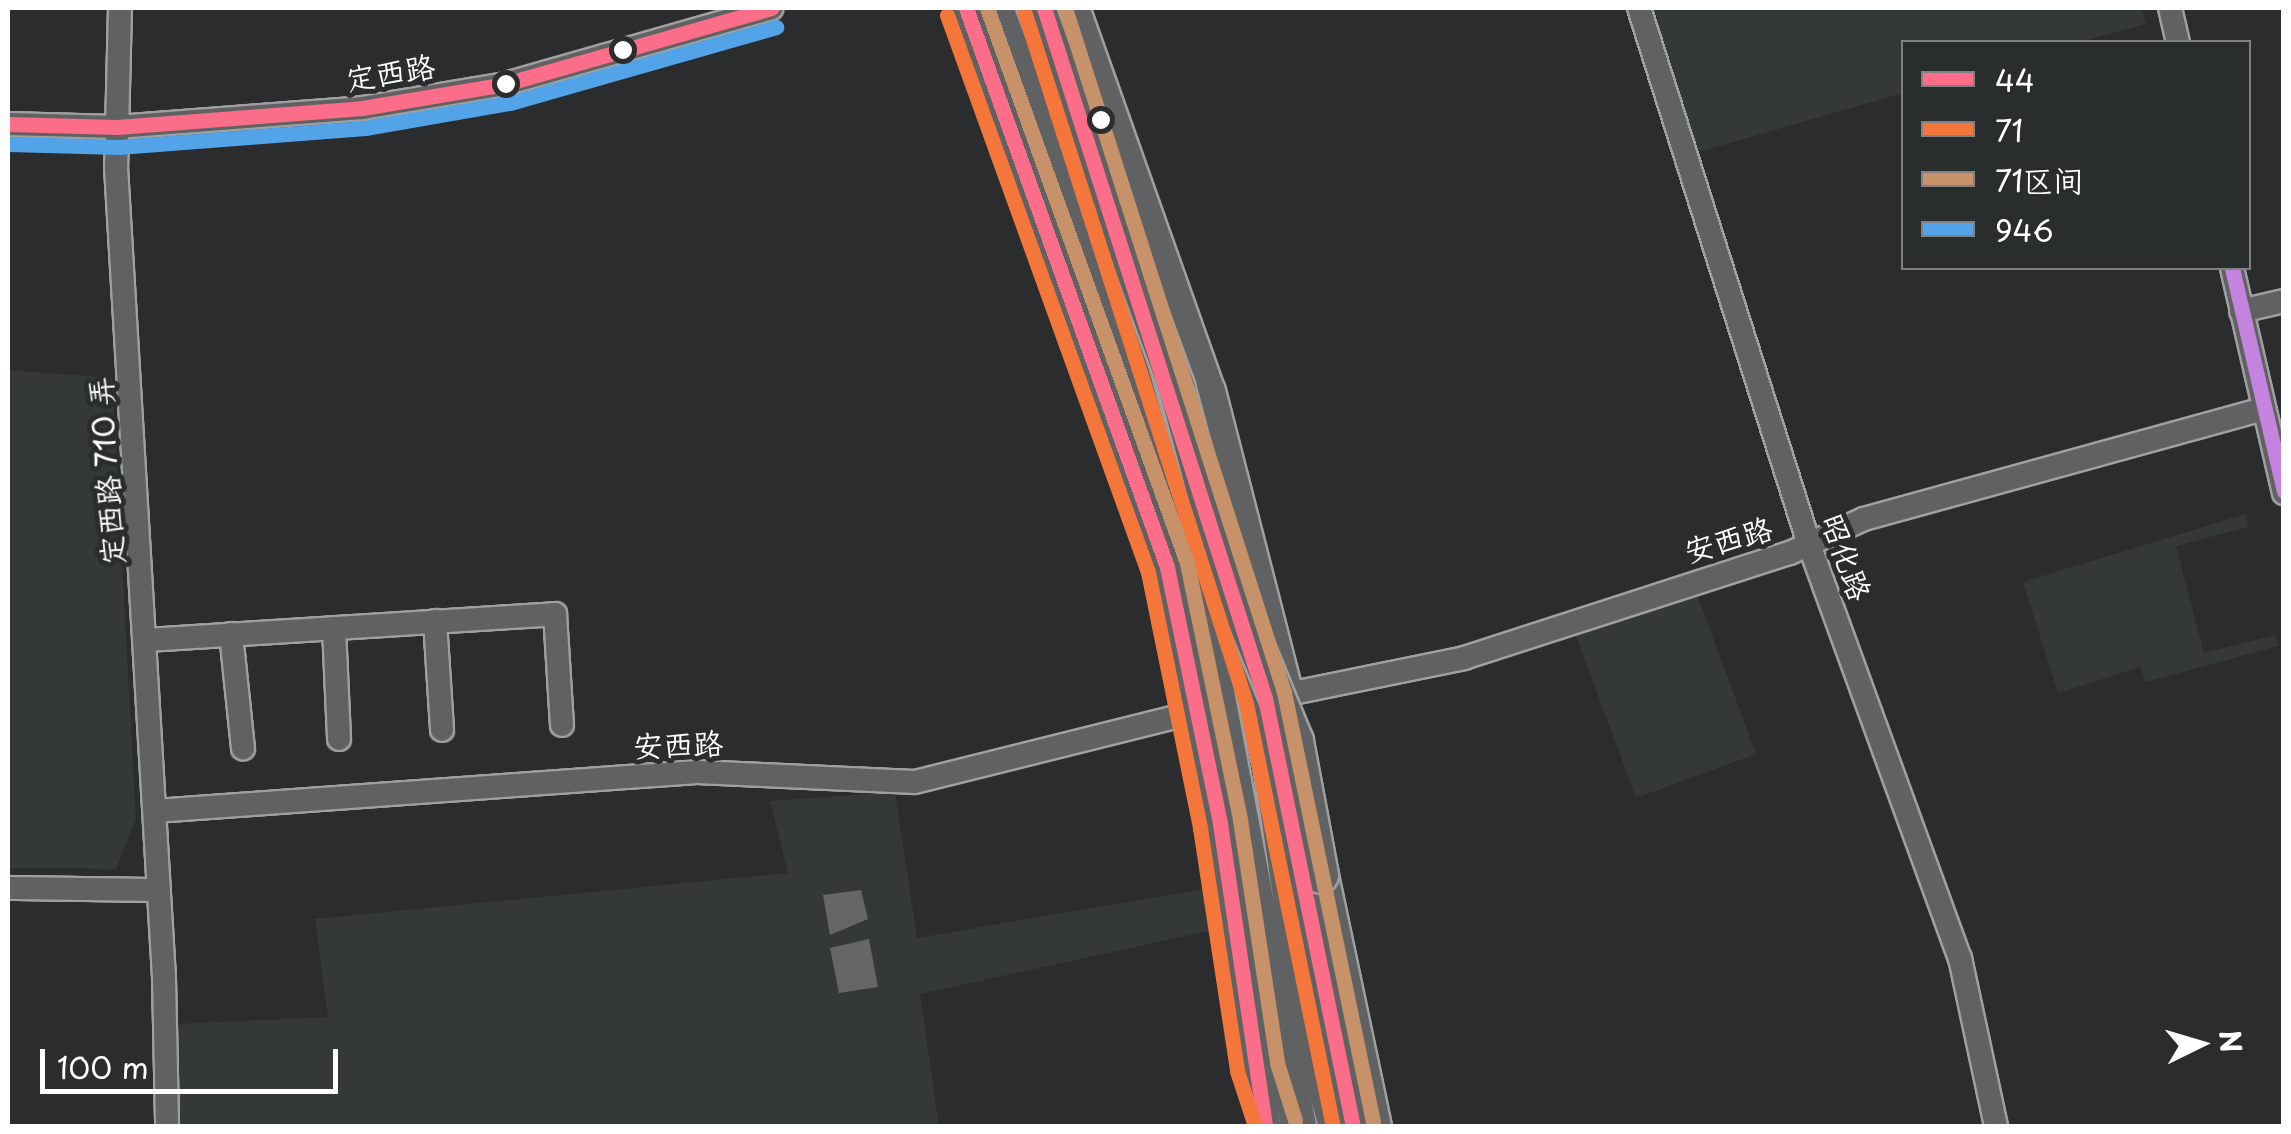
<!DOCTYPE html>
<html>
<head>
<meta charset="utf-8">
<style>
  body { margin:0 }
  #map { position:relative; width:2291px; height:1134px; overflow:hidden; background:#2b2c2d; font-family:"Playpen Sans","LXGW WenKai TC",sans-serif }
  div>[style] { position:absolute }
  .built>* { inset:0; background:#353839 }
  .water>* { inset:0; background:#646667 }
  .roads { filter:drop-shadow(2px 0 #a0a0a0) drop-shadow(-2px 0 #a0a0a0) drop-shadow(0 2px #a0a0a0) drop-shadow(0 -2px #a0a0a0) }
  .minor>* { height:22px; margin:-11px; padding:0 11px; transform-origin:11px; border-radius:11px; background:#606162 }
  .major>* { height:30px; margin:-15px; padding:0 15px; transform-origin:15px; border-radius:15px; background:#606162 }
  .highway>* { height:35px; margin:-17.5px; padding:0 17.5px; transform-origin:17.5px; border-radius:17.5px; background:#606162 }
  .bridges { filter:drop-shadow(2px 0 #a0a0a0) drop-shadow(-2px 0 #a0a0a0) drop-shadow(0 2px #a0a0a0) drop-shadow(0 -2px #a0a0a0) }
  .highway-bridge>* { height:35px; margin:-17.5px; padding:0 17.5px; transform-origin:17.5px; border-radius:17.5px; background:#606162 }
  .bus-1>* { height:15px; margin:-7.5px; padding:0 7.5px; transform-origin:7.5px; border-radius:7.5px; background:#fb6d88 }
  .bus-2>* { height:15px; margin:-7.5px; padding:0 7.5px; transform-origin:7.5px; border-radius:7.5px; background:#f5763a }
  .bus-3>* { height:15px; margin:-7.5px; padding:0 7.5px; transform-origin:7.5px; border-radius:7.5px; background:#c7916a }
  .bus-4>* { height:15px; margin:-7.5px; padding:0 7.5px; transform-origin:7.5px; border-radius:7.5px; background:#53a3e8 }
  .bus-5>* { height:15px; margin:-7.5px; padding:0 7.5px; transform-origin:7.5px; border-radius:7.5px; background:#c483df }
  .dots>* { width:28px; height:28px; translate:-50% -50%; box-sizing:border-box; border:5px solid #2a2d2e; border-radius:50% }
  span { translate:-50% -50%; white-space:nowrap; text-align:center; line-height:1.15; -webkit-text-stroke:10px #2a2d2e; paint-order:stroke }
  .street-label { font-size:30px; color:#fff }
  .frame { position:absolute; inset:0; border:10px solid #fff; pointer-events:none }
  .legend { position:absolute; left:1901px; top:40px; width:350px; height:230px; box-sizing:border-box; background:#2a2d2e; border:2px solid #7f8182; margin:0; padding:12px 18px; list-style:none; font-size:30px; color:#fff }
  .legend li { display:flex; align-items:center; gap:20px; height:50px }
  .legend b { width:50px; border:2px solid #7f8182 }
  .north { position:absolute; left:2151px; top:994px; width:100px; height:100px; -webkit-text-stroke:8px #2a2d2e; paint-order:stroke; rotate:85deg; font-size:28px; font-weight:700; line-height:40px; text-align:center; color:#fff }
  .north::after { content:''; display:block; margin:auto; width:35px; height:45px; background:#fff; clip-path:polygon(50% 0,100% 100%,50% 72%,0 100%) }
  .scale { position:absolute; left:40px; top:1049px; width:298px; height:45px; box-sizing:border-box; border:5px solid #fff; border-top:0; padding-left:12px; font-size:30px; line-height:35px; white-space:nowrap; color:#fff; -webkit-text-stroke:8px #2a2d2e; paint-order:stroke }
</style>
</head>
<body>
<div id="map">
  <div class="built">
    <div style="clip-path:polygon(1648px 8px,2141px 8px,2146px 24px,2080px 42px,1904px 42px,1903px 93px,1691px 154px)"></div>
    <div style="clip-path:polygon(8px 370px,112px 378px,136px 819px,116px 869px,8px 868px)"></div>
    <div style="clip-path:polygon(2246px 514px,2248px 527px,2176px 546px,2204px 653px,2275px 635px,2278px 646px,2146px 682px,2140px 667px,2058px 693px,2023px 582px)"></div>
    <div style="clip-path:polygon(1695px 589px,1756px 754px,1636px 798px,1575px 633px)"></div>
    <div style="clip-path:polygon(895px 792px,917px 938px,1216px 887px,1222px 928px,920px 994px,939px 1126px,176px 1126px,176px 1024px,328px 1017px,315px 919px,788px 873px,770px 801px)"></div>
  </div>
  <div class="water">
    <div style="clip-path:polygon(861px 890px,868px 919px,830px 935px,823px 895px)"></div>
    <div style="clip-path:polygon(869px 939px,878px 987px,839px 993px,830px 948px)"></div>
  </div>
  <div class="roads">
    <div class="minor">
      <div style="left:120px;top:8px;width:159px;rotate:91.4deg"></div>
      <div style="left:116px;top:167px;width:812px;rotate:86.61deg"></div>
      <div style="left:164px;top:978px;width:148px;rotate:88.8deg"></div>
      <div style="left:1639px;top:8px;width:562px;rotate:72.4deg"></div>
      <div style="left:1809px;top:544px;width:441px;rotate:70deg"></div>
      <div style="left:1960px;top:958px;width:172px;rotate:77.9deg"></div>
      <div style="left:2170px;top:8px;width:35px;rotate:77deg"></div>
      <div style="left:8px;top:124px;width:109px;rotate:1.6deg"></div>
      <div style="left:117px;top:127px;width:246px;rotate:-4.4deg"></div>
      <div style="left:362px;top:108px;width:145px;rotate:-9.5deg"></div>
      <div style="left:505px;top:84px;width:277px;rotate:-15.9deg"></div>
      <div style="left:2232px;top:268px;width:231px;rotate:77deg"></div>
      <div style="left:2241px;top:311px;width:44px;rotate:-13.1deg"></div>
      <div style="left:435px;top:621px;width:109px;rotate:86.3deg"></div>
      <div style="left:334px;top:628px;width:111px;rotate:87.4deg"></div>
      <div style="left:231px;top:634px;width:115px;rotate:84deg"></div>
      <div style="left:146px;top:640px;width:410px;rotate:-3.6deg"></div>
      <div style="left:555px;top:614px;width:111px;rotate:86.4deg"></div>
      <div style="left:1273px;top:697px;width:195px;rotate:-11.5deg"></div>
      <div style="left:1464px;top:658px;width:342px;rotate:-17.9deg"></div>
      <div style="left:1790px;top:553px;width:81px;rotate:-24.7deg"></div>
      <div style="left:1864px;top:519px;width:414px;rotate:-15.4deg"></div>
      <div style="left:155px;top:811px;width:543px;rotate:-4.12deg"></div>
      <div style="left:697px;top:772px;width:218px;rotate:2.6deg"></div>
      <div style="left:915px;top:782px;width:290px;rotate:-14deg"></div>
      <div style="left:8px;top:888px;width:151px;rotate:0.8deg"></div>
    </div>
    <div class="major">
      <div style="left:966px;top:8px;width:594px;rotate:70.22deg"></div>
      <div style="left:1167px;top:567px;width:262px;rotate:78.3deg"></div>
      <div style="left:1220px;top:824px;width:305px;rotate:81.5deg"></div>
      <div style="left:1074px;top:8px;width:406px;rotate:70.5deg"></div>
      <div style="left:1210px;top:391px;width:313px;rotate:75.6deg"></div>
      <div style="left:1314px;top:949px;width:181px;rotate:77.6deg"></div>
    </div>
    <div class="highway">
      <div style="left:995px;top:8px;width:374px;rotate:69.3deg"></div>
      <div style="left:1127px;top:358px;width:155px;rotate:74.3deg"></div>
      <div style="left:1169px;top:507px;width:180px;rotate:75.5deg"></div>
      <div style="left:1214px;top:681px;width:453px;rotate:79.3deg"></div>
      <div style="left:1241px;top:637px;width:131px;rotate:76.8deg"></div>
      <div style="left:1271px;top:765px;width:265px;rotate:81.7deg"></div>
      <div style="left:1309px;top:1027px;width:103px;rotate:74.7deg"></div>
      <div style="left:1320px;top:875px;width:257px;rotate:78.1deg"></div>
    </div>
  </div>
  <div class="bridges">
    <div class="highway-bridge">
      <div style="left:1037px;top:8px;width:403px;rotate:69.8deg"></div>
      <div style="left:1176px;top:386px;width:197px;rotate:75deg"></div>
      <div style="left:1227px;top:576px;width:178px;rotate:67.6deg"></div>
      <div style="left:1295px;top:741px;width:136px;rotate:79.4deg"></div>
    </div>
  </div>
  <div class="bus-1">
    <div style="left:966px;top:8px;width:594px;rotate:70.22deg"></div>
    <div style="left:1167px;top:567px;width:262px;rotate:78.3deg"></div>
    <div style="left:1220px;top:824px;width:305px;rotate:81.5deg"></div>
    <div style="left:1044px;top:8px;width:725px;rotate:72.24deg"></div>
    <div style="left:1265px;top:698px;width:437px;rotate:78.4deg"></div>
    <div style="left:8px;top:124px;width:109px;rotate:1.6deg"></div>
    <div style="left:117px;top:127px;width:246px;rotate:-4.4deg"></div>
    <div style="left:362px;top:108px;width:145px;rotate:-9.5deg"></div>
    <div style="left:505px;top:84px;width:277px;rotate:-15.9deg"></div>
  </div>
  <div class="bus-2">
    <div style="left:1025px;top:14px;width:724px;rotate:72.22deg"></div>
    <div style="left:1246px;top:703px;width:432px;rotate:78.4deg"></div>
    <div style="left:947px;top:15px;width:592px;rotate:70.16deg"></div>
    <div style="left:1148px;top:572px;width:261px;rotate:78.5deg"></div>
    <div style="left:1200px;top:828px;width:246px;rotate:81.3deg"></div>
    <div style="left:1237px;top:1071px;width:58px;rotate:71.9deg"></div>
  </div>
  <div class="bus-3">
    <div style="left:987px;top:8px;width:590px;rotate:70.18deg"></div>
    <div style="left:1187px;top:563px;width:262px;rotate:78.3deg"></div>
    <div style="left:1240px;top:820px;width:246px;rotate:81.3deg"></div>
    <div style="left:1277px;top:1063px;width:60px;rotate:72.5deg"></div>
    <div style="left:1065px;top:8px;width:718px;rotate:72.25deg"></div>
    <div style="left:1284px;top:692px;width:439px;rotate:78.3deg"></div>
  </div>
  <div class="bus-4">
    <div style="left:8px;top:144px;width:111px;rotate:1.5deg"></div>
    <div style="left:119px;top:147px;width:247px;rotate:-4.4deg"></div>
    <div style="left:365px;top:128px;width:147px;rotate:-9.8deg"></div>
    <div style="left:510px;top:103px;width:277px;rotate:-15.9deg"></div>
  </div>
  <div class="bus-5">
    <div style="left:2232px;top:268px;width:229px;rotate:76.9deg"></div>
  </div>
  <div class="dots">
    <div style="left:623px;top:50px;background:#fff"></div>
    <div style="left:506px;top:84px;background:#fff"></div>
    <div style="left:1101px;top:120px;background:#fff"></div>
  </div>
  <div class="street-label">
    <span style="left:390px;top:72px;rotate:-9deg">定西路</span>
    <span style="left:106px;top:471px;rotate:-94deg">定西路 710 弄</span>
    <span style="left:1728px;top:539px;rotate:-16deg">安西路</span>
    <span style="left:1847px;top:557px;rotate:70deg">昭化路</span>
    <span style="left:678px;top:744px;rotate:-2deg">安西路</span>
  </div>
  <div class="frame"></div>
  <ul class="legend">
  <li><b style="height:12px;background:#fb6d88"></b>44</li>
  <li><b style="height:12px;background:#f5763a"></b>71</li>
  <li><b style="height:12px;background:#c7916a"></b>71区间</li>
  <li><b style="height:12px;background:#53a3e8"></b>946</li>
  </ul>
  <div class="north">N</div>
  <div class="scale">100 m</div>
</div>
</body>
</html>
